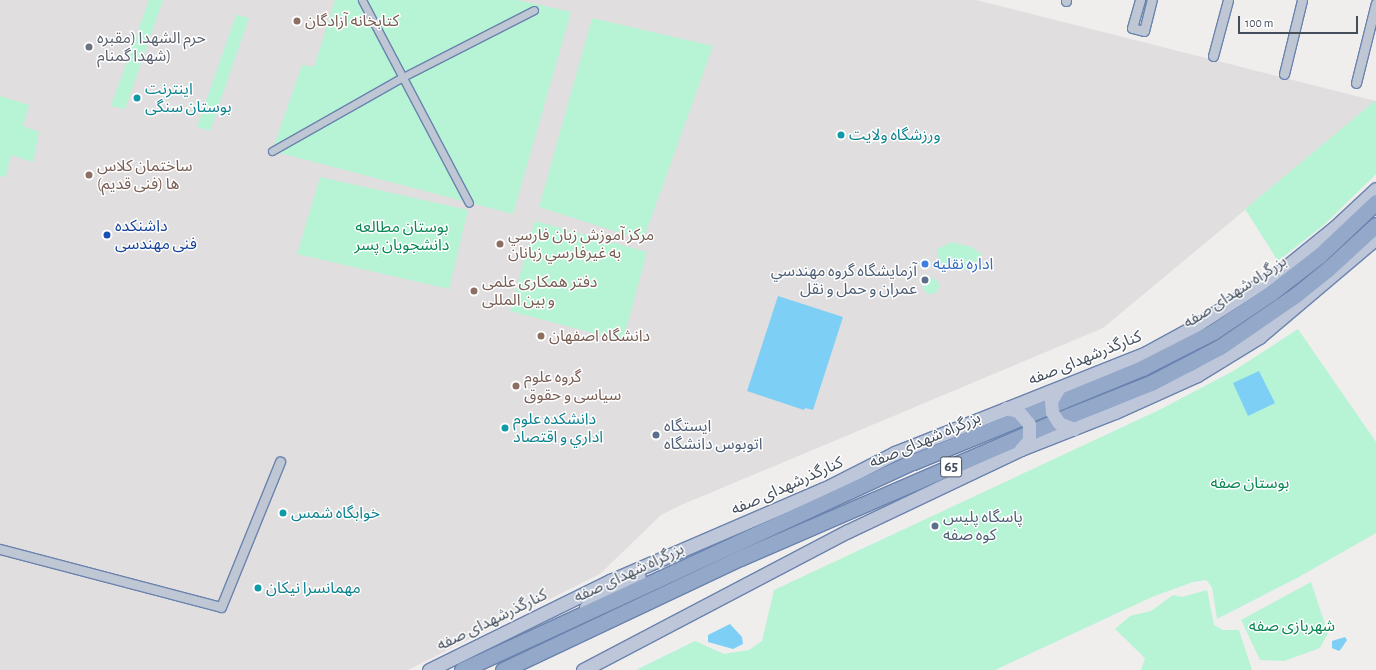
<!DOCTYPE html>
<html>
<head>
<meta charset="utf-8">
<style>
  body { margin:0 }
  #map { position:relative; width:1376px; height:670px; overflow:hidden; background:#f0eded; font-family:"Alegreya Sans","Noto Sans Arabic",sans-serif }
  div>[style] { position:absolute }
  .education>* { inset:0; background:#e1dedf }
  .green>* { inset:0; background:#b6f4d5 }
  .round { border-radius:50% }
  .water>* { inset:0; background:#7ecff6 }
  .roads { filter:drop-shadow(1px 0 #6a83ae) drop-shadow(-1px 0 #6a83ae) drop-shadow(0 1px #6a83ae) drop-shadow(0 -1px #6a83ae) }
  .pedestrian>* { height:7px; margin:-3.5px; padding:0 3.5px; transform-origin:3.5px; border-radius:3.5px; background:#bfc7d4 }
  .minor>* { height:9px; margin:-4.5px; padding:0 4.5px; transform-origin:4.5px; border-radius:4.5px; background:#bfc7d4 }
  .secondary>* { height:13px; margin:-6.5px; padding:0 6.5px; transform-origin:6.5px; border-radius:6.5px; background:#bdc7d9 }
  .trunk>* { height:15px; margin:-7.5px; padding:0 7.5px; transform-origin:7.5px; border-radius:7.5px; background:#94a8c9 }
  .secondary-bridge>* { height:13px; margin:-6.5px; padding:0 6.5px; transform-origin:6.5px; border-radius:6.5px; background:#bdc7d9 }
  .dots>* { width:11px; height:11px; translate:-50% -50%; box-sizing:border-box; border:2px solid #fff; border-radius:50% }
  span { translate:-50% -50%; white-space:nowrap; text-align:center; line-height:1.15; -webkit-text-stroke:3px #fff; paint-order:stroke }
  .shield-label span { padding:1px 3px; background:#fff; border:1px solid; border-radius:3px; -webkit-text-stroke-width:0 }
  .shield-label { font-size:15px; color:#434e5d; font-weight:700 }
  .education-label { font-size:16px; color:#785e54 }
  .left { translate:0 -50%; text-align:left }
  .worship-label { font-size:16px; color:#5b616d }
  .culture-label { font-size:16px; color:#0d838f }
  .transit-label { font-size:16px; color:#164399 }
  .park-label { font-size:16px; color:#0c8657 }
  .shop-label { font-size:16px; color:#366cbe }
  .service-label { font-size:16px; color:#4e5e75 }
  .right { translate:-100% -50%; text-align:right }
  .street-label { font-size:16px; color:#434e5d }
  .scale { position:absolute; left:1238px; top:16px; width:120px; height:18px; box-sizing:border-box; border:2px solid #434e5d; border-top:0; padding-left:5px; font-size:12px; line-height:14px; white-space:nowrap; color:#434e5d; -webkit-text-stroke:3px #fff; paint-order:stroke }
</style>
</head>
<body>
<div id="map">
  <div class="education">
    <div style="clip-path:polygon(0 0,976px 0,1376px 101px,1103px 328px,679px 506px,661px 515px,600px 574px,408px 670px,0 670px)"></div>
  </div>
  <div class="green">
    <div style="clip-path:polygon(149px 0,163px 0,125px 109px,111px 106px)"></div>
    <div style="clip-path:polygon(335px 0,517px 0,571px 12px,513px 214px,272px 151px,302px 65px,314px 67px)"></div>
    <div style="clip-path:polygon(236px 15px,249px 18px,210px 131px,197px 127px)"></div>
    <div style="clip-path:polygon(592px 18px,713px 46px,643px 240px,539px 207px)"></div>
    <div style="clip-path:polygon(0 96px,29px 105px,23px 126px,39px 132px,33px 162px,11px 155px,6px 177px,0 176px)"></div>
    <div style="clip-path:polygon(1376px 100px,1376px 174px,1325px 224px,1278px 261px,1245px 209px)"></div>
    <div style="clip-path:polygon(320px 177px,468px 210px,449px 289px,297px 254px)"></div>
    <div style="clip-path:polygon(535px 221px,647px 252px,623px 341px,510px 311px)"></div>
    <div style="clip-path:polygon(951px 242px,972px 247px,982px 255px,981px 268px,971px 271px,944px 266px,937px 256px,938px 249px)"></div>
    <div class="round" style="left:923px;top:278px;width:16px;height:16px"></div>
    <div style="clip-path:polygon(1298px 329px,1376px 442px,1376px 533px,1297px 578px,1217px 619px,1212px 587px,1206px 580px,1193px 582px,1152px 597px,995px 670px,636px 670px,695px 641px,724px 654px,749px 650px,762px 641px,774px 590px,1161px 409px,1235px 370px)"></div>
    <div style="clip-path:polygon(1311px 582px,1328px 633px,1320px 648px,1284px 661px,1260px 660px,1241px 620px)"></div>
    <div style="clip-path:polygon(1207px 590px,1214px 625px,1223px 630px,1239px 630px,1252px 670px,1141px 670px,1145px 658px,1115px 629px,1130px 616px,1151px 611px,1173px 595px,1182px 597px)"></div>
  </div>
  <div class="water">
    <div style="clip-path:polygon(778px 296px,843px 317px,813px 410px,805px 408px,804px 410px,747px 391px)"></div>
    <div style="clip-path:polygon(1259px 371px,1275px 403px,1248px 416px,1233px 383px)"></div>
    <div style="clip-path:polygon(730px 624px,742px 637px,743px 644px,733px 649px,708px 642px,708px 635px)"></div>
    <div style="clip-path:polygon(1345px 637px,1347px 640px,1341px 649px,1339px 651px,1332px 648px,1332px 641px)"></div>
  </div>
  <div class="roads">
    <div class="pedestrian">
      <div style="left:362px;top:0;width:229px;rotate:62.2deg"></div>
      <div style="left:272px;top:151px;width:150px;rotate:-29.5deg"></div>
      <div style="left:403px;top:77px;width:147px;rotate:-27.1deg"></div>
    </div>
    <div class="minor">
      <div style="left:1140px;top:0;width:29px;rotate:106deg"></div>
      <div style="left:1132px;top:28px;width:12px;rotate:14deg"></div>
      <div style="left:1144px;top:31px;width:32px;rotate:-76deg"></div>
      <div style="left:1066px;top:1px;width:1px;rotate:-90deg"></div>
      <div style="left:1213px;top:56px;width:58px;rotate:-75deg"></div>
      <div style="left:1284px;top:74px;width:76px;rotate:-76.3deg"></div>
      <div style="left:1356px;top:83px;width:82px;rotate:-76deg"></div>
      <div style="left:0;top:549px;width:228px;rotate:14.7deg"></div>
      <div style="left:221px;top:607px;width:157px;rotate:-67.9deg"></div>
    </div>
    <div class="secondary">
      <div style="left:586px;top:607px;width:61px;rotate:-30.3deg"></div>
      <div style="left:429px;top:670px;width:202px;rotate:-26.2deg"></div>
      <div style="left:610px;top:581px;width:233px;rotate:-23.3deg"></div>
      <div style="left:824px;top:489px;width:80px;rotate:-26.9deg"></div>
      <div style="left:895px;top:453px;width:270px;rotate:-21.7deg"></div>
      <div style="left:1146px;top:353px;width:50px;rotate:-28.6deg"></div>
      <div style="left:1190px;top:329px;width:109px;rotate:-32.7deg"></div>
      <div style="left:1282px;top:270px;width:67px;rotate:-38.9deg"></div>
      <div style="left:1334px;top:228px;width:57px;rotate:-42.9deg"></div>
      <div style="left:583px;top:670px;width:299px;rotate:-27.7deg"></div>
      <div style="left:848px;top:531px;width:191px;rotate:-25.4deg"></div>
      <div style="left:1021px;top:449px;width:101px;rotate:-21.5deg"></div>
      <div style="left:1115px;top:412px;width:90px;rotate:-24.3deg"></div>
      <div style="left:1197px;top:375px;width:73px;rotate:-31.5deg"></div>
      <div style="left:1259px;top:337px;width:153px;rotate:-40.2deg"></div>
    </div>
    <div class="trunk">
      <div style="left:462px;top:670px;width:497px;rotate:-24.8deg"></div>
      <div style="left:913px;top:462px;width:248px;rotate:-22.3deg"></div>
      <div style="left:1142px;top:368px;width:80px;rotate:-26.9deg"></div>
      <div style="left:1213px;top:332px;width:70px;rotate:-33.9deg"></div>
      <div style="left:1271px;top:293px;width:62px;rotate:-37.8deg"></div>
      <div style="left:1320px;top:255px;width:77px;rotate:-43.4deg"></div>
      <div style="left:503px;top:670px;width:262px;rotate:-25.3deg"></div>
      <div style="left:740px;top:558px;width:357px;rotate:-23.4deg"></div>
      <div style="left:1068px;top:416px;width:89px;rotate:-21.7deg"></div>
      <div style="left:1151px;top:383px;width:78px;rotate:-27.6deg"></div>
      <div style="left:1220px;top:347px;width:93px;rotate:-34.5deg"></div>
      <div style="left:1297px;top:294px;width:40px;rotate:-39deg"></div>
      <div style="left:1328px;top:269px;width:65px;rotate:-42.5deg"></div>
    </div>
  </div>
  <div class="secondary-bridge">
    <div style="left:1058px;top:389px;width:14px;rotate:120deg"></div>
    <div style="left:1051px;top:401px;width:11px;rotate:85deg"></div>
    <div style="left:1052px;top:412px;width:13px;rotate:58deg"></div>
    <div style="left:1059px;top:423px;width:16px;rotate:22deg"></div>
    <div style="left:1006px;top:408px;width:12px;rotate:14deg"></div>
    <div style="left:1018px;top:411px;width:17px;rotate:50deg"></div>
    <div style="left:1029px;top:424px;width:16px;rotate:90deg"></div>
    <div style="left:1029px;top:440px;width:12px;rotate:132deg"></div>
  </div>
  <div class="dots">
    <div style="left:297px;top:21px;background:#8d6e63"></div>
    <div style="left:89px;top:47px;background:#6b7280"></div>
    <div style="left:137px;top:98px;background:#0f9aa8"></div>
    <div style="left:841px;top:135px;background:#0f9aa8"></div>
    <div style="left:89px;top:175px;background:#8d6e63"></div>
    <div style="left:107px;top:235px;background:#1a4fb4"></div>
    <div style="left:500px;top:244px;background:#8d6e63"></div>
    <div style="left:925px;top:264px;background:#3f7fe0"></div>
    <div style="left:925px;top:280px;background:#5c6f8a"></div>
    <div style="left:474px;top:291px;background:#8d6e63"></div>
    <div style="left:541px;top:336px;background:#8d6e63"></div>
    <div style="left:516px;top:386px;background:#8d6e63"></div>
    <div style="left:505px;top:428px;background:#0f9aa8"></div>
    <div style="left:656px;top:435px;background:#5c6f8a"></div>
    <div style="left:283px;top:513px;background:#0f9aa8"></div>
    <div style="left:935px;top:526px;background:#5c6f8a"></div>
    <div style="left:258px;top:588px;background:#0f9aa8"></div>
  </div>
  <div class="shield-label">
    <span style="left:951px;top:467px">65</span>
  </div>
  <div class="education-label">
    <span class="left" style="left:305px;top:21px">کتابخانه آزادگان</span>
    <span class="left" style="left:97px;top:175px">ساختمان کلاس<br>ها (فنی قدیم)</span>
    <span class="left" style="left:508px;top:244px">مرکز آموزش زبان فارسي<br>به غيرفارسي زبانان</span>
    <span class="left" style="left:482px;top:291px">دفتر همکاری علمی<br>و بین المللی</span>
    <span class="left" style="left:549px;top:336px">دانشگاه اصفهان</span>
    <span class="left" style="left:524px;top:386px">گروه علوم<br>سیاسی و حقوق</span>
  </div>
  <div class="worship-label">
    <span class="left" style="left:97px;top:47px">حرم الشهدا (مقبره<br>شهدا گمنام)</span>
  </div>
  <div class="culture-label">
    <span class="left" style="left:145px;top:98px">اینترنت<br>بوستان سنگی</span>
    <span class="left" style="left:849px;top:135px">ورزشگاه ولایت</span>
    <span class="left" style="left:513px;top:428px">دانشکده علوم<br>اداري و اقتصاد</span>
    <span class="left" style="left:291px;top:513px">خوابگاه شمس</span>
    <span class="left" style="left:266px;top:588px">مهمانسرا نیکان</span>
  </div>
  <div class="transit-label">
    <span class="left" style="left:115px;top:235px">داشنکده<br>فنی مهندسی</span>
  </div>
  <div class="park-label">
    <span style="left:402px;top:236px">بوستان مطالعه<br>دانشجویان پسر</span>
    <span style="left:1250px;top:483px">بوستان صفه</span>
    <span style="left:1292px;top:626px">شهربازی صفه</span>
  </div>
  <div class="shop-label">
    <span class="left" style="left:933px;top:264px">اداره نقليه</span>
  </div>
  <div class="service-label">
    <span class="right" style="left:917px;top:280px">آزمايشگاه گروه مهندسي<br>عمران و حمل و نقل</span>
    <span class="left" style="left:664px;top:435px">ایستگاه<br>اتوبوس دانشگاه</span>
    <span class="left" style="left:943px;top:526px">پاسگاه پلیس<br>کوه صفه</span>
  </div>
  <div class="street-label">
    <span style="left:1235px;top:292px;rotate:-33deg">بزرگراه شهدای صفه</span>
    <span style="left:1085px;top:358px;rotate:-22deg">کنارگذرشهدای صفه</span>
    <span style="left:925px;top:440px;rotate:-23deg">بزرگراه شهدای صفه</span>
    <span style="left:787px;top:486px;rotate:-24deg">کنارگذرشهدای صفه</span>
    <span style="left:629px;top:573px;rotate:-25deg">بزرگراه شهدای صفه</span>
    <span style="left:492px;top:620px;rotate:-26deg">کنارگذرشهدای صفه</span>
  </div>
  <div class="scale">100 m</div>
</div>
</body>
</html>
